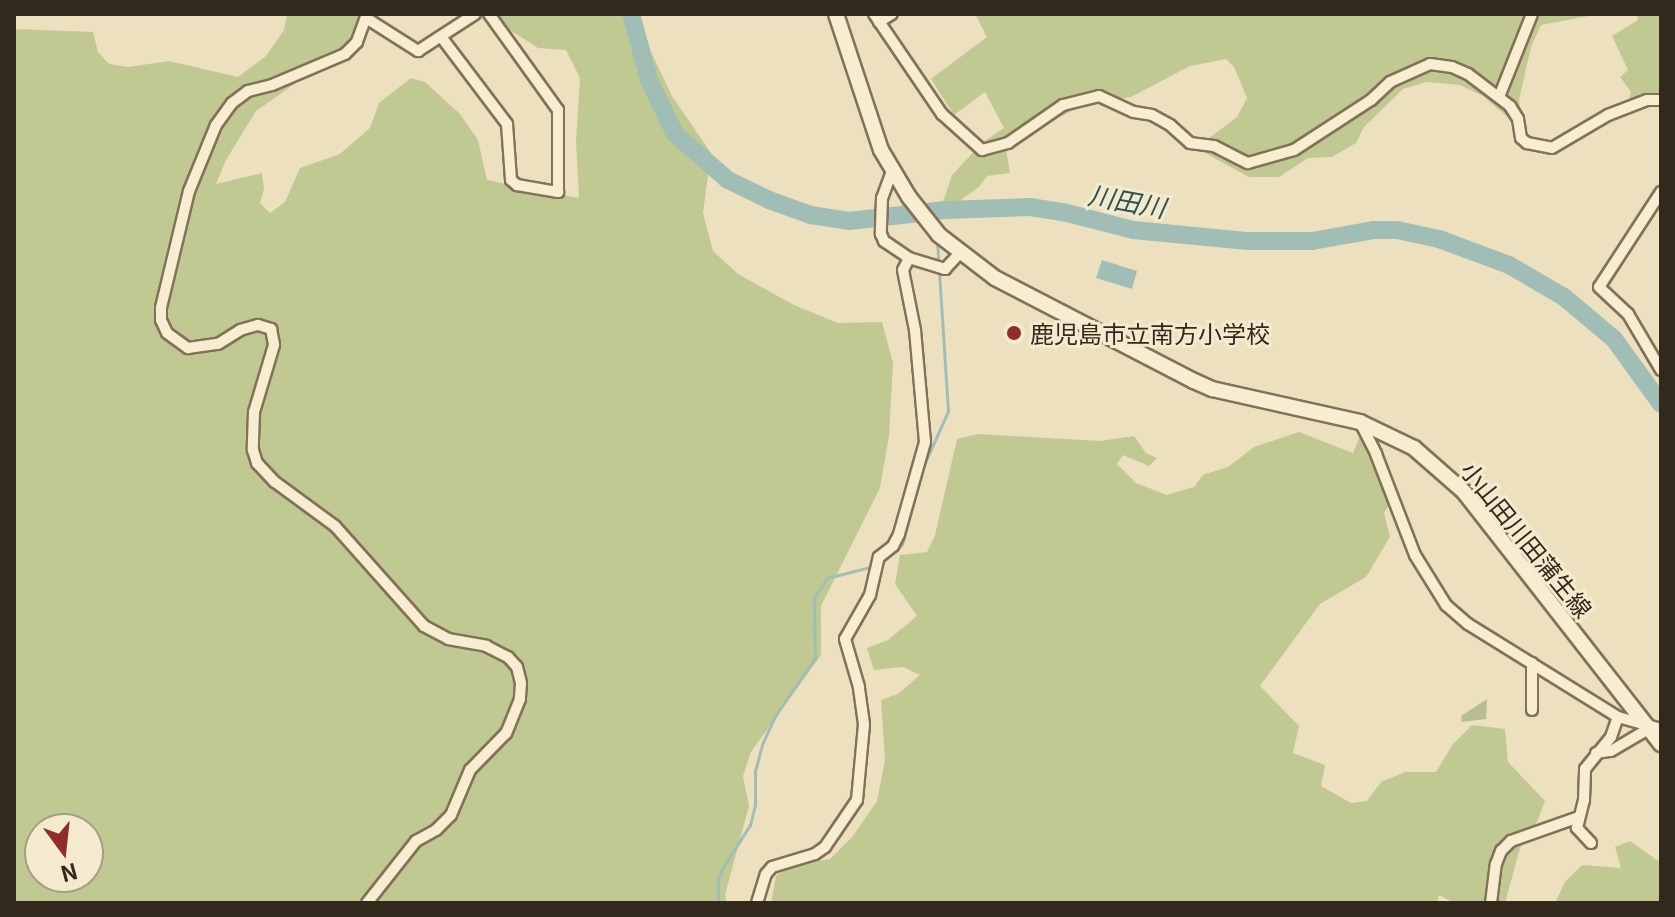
<!DOCTYPE html>
<html>
<head>
<meta charset="utf-8">
<style>
  body { margin:0 }
  #map { position:relative; width:1675px; height:917px; overflow:hidden; background:#ece0be; font-family:Georgia,"Noto Sans JP",serif }
  div>[style] { position:absolute }
  .green>* { inset:0; background:#c1c993 }
  .cemetery>* { inset:0; background:#b7be92 }
  .water>* { inset:0; background:#a1beb6 }
  .stream>* { height:3px; margin:-1.5px; padding:0 1.5px; transform-origin:1.5px; border-radius:1.5px; background:#a1beb6 }
  .river>* { height:18px; margin:-9px; padding:0 9px; transform-origin:9px; border-radius:9px; background:#a1beb6 }
  .roads { filter:drop-shadow(2px 0 #837158) drop-shadow(-2px 0 #837158) drop-shadow(0 2px #837158) drop-shadow(0 -2px #837158) }
  .minor>* { height:10px; margin:-5px; padding:0 5px; transform-origin:5px; border-radius:5px; background:#f7edd1 }
  .secondary>* { height:14px; margin:-7px; padding:0 7px; transform-origin:7px; border-radius:7px; background:#f7edd1 }
  .dots>* { width:22px; height:22px; translate:-50% -50%; box-sizing:border-box; border:4px solid #f4eacd; border-radius:50% }
  span { translate:-50% -50%; white-space:nowrap; text-align:center; line-height:1.15; -webkit-text-stroke:6px #f4eacd; paint-order:stroke }
  .poi-label { font-size:24px; color:#33281c }
  .left { translate:0 -50%; text-align:left }
  .street-label { font-size:24px; color:#33281c }
  .water-label { font-size:26px; color:#2b5352; font-style:italic }
  .frame { position:absolute; inset:0; border:16px solid #33281c; pointer-events:none }
  .north { position:absolute; left:24px; top:813px; width:80px; height:80px; box-sizing:border-box; background:#f4eacd; border:2px solid #a79c86; border-radius:50%; rotate:165deg; font-size:22px; font-weight:700; line-height:32px; text-align:center; color:#33281c }
  .north::after { content:''; display:block; margin:auto; width:28px; height:36px; background:#902d2a; clip-path:polygon(50% 0,100% 100%,50% 72%,0 100%) }
</style>
</head>
<body>
<div id="map">
  <div class="green">
    <div style="clip-path:polygon(evenodd,287px 14px,362px 14px,349px 46px,256px 111px,226px 160px,216px 184px,262px 173px,264px 189px,260px 203px,270px 213px,285px 202px,300px 168px,340px 154px,370px 128px,379px 103px,411px 78px,425px 82px,460px 114px,478px 140px,487px 180px,579px 198px,576px 141px,580px 78px,566px 50px,538px 48px,502px 25px,499px 14px,633px 14px,672px 96px,711px 153px,703px 213px,713px 251px,738px 274px,794px 305px,838px 323px,882px 322px,893px 363px,889px 436px,880px 488px,821px 606px,821px 655px,751px 752px,743px 776px,749px 806px,725px 895px,727px 903px,14px 903px,14px 29px,93px 32px,98px 52px,109px 64px,128px 67px,169px 61px,238px 77px,266px 56px,284px 30px,287px 14px,40px 829px,88px 829px,88px 877px,40px 877px,40px 829px)"></div>
    <div style="clip-path:polygon(971px 14px,1599px 14px,1541px 25px,1531px 47px,1519px 100px,1522px 130px,1483px 96px,1460px 85px,1426px 82px,1403px 89px,1364px 127px,1356px 143px,1332px 157px,1308px 158px,1279px 177px,1249px 177px,1196px 148px,1237px 117px,1247px 98px,1234px 67px,1226px 59px,1190px 66px,1131px 97px,1086px 104px,1013px 140px,1006px 149px,1010px 173px,987px 176px,979px 187px,954px 205px,943px 202px,952px 175px,983px 142px,1004px 128px,985px 92px,954px 115px,931px 79px,987px 37px,976px 16px)"></div>
    <div style="clip-path:polygon(1637px 14px,1661px 14px,1661px 94px,1656px 103px,1634px 111px,1615px 110px,1628px 102px,1631px 92px,1620px 77px,1628px 70px,1612px 36px,1638px 20px)"></div>
    <div style="clip-path:polygon(1299px 432px,1353px 453px,1361px 433px,1378px 448px,1390px 472px,1396px 494px,1384px 513px,1390px 537px,1366px 577px,1320px 604px,1260px 686px,1299px 726px,1293px 753px,1325px 765px,1321px 786px,1351px 803px,1367px 801px,1381px 782px,1405px 772px,1436px 772px,1453px 744px,1472px 725px,1505px 729px,1508px 762px,1545px 801px,1537px 822px,1520px 848px,1505px 903px,1454px 903px,1439px 895px,1437px 903px,771px 903px,776px 876px,789px 866px,830px 859px,852px 837px,877px 801px,885px 760px,881px 700px,898px 694px,920px 675px,903px 667px,874px 670px,867px 648px,888px 640px,917px 616px,895px 584px,900px 555px,927px 552px,935px 535px,957px 439px,978px 434px,1100px 441px,1134px 436px,1146px 453px,1157px 458px,1149px 466px,1123px 455px,1117px 464px,1136px 483px,1167px 495px,1194px 487px,1203px 475px,1228px 467px,1254px 447px)"></div>
    <div style="clip-path:polygon(1630px 841px,1661px 863px,1661px 903px,1555px 903px,1565px 882px,1582px 865px,1621px 868px,1615px 847px)"></div>
  </div>
  <div class="cemetery">
    <div style="clip-path:polygon(1487px 699px,1486px 719px,1462px 722px,1461px 716px)"></div>
  </div>
  <div class="water">
    <div style="clip-path:polygon(1102px 260px,1137px 271px,1132px 289px,1096px 278px)"></div>
  </div>
  <div class="stream">
    <div style="left:936px;top:211px;width:10px;rotate:90deg"></div>
    <div style="left:923px;top:467px;width:61px;rotate:-65.9deg"></div>
    <div style="left:948px;top:411px;width:170px;rotate:-93.7deg"></div>
    <div style="left:881px;top:563px;width:28px;rotate:-42deg"></div>
    <div style="left:902px;top:544px;width:72px;rotate:-74.6deg"></div>
    <div style="left:718px;top:903px;width:24px;rotate:-90deg"></div>
    <div style="left:718px;top:879px;width:13px;rotate:-67deg"></div>
    <div style="left:723px;top:867px;width:50px;rotate:-57.3deg"></div>
    <div style="left:750px;top:825px;width:21px;rotate:-76deg"></div>
    <div style="left:755px;top:805px;width:34px;rotate:-90deg"></div>
    <div style="left:755px;top:771px;width:30px;rotate:-75deg"></div>
    <div style="left:763px;top:742px;width:29px;rotate:-65deg"></div>
    <div style="left:775px;top:716px;width:70px;rotate:-55.4deg"></div>
    <div style="left:815px;top:658px;width:60px;rotate:-91deg"></div>
    <div style="left:814px;top:598px;width:24px;rotate:-57deg"></div>
    <div style="left:827px;top:578px;width:49px;rotate:-14.3deg"></div>
  </div>
  <div class="river">
    <div style="left:631px;top:14px;width:68px;rotate:74.7deg"></div>
    <div style="left:649px;top:80px;width:60px;rotate:64.3deg"></div>
    <div style="left:675px;top:134px;width:70px;rotate:41deg"></div>
    <div style="left:728px;top:180px;width:46px;rotate:26deg"></div>
    <div style="left:769px;top:200px;width:45px;rotate:19.7deg"></div>
    <div style="left:811px;top:215px;width:38px;rotate:9deg"></div>
    <div style="left:849px;top:221px;width:97px;rotate:-6.5deg"></div>
    <div style="left:945px;top:210px;width:85px;rotate:-2deg"></div>
    <div style="left:1030px;top:207px;width:33px;rotate:9deg"></div>
    <div style="left:1063px;top:212px;width:72px;rotate:14.4deg"></div>
    <div style="left:1133px;top:230px;width:116px;rotate:5.5deg"></div>
    <div style="left:1248px;top:241px;width:64px"></div>
    <div style="left:1312px;top:241px;width:62px;rotate:-10.2deg"></div>
    <div style="left:1373px;top:230px;width:24px"></div>
    <div style="left:1397px;top:230px;width:43px;rotate:12.1deg"></div>
    <div style="left:1439px;top:239px;width:75px;rotate:20.4deg"></div>
    <div style="left:1509px;top:265px;width:64px;rotate:30.2deg"></div>
    <div style="left:1564px;top:297px;width:65px;rotate:40deg"></div>
    <div style="left:1614px;top:339px;width:80px;rotate:54.1deg"></div>
  </div>
  <div class="roads">
    <div class="minor">
      <div style="left:367px;top:14px;width:30px;rotate:110deg"></div>
      <div style="left:357px;top:42px;width:17px;rotate:135deg"></div>
      <div style="left:345px;top:54px;width:79px;rotate:157deg"></div>
      <div style="left:272px;top:85px;width:25px;rotate:166deg"></div>
      <div style="left:248px;top:91px;width:20px;rotate:143deg"></div>
      <div style="left:232px;top:103px;width:27px;rotate:126deg"></div>
      <div style="left:216px;top:125px;width:71px;rotate:112.2deg"></div>
      <div style="left:189px;top:191px;width:120px;rotate:103.5deg"></div>
      <div style="left:161px;top:308px;width:12px;rotate:90deg"></div>
      <div style="left:161px;top:320px;width:14px;rotate:65deg"></div>
      <div style="left:167px;top:333px;width:26px;rotate:36deg"></div>
      <div style="left:188px;top:348px;width:30px;rotate:-8deg"></div>
      <div style="left:218px;top:344px;width:26px;rotate:-32deg"></div>
      <div style="left:240px;top:330px;width:19px;rotate:-16deg"></div>
      <div style="left:258px;top:325px;width:14px;rotate:17deg"></div>
      <div style="left:271px;top:329px;width:16px;rotate:79deg"></div>
      <div style="left:274px;top:345px;width:70px;rotate:106.6deg"></div>
      <div style="left:254px;top:412px;width:38px;rotate:92deg"></div>
      <div style="left:253px;top:450px;width:14px;rotate:73deg"></div>
      <div style="left:257px;top:463px;width:26px;rotate:47deg"></div>
      <div style="left:275px;top:482px;width:74px;rotate:36.3deg"></div>
      <div style="left:335px;top:526px;width:134px;rotate:48.3deg"></div>
      <div style="left:424px;top:626px;width:27px;rotate:28deg"></div>
      <div style="left:448px;top:639px;width:39px;rotate:10deg"></div>
      <div style="left:486px;top:646px;width:25px;rotate:27deg"></div>
      <div style="left:508px;top:657px;width:13px;rotate:48deg"></div>
      <div style="left:517px;top:667px;width:16px;rotate:76deg"></div>
      <div style="left:521px;top:683px;width:16px;rotate:94deg"></div>
      <div style="left:520px;top:699px;width:37px;rotate:112deg"></div>
      <div style="left:506px;top:733px;width:52px;rotate:134.2deg"></div>
      <div style="left:470px;top:770px;width:49px;rotate:112.9deg"></div>
      <div style="left:451px;top:815px;width:21px;rotate:135deg"></div>
      <div style="left:436px;top:830px;width:23px;rotate:151deg"></div>
      <div style="left:416px;top:841px;width:79px;rotate:128.3deg"></div>
      <div style="left:874px;top:14px;width:121px;rotate:55.8deg"></div>
      <div style="left:942px;top:114px;width:54px;rotate:42deg"></div>
      <div style="left:982px;top:150px;width:27px;rotate:-15deg"></div>
      <div style="left:1008px;top:143px;width:67px;rotate:-34.6deg"></div>
      <div style="left:1063px;top:105px;width:37px;rotate:-14deg"></div>
      <div style="left:1099px;top:96px;width:38px;rotate:25deg"></div>
      <div style="left:1134px;top:112px;width:18px;rotate:9deg"></div>
      <div style="left:1152px;top:115px;width:21px;rotate:29deg"></div>
      <div style="left:1170px;top:125px;width:27px;rotate:42deg"></div>
      <div style="left:1190px;top:143px;width:24px;rotate:7deg"></div>
      <div style="left:1214px;top:146px;width:38px;rotate:27deg"></div>
      <div style="left:1248px;top:163px;width:48px;rotate:-15.8deg"></div>
      <div style="left:1294px;top:150px;width:92px;rotate:-33deg"></div>
      <div style="left:1371px;top:100px;width:26px;rotate:-43deg"></div>
      <div style="left:1390px;top:82px;width:44px;rotate:-24.2deg"></div>
      <div style="left:1430px;top:64px;width:22px;rotate:8deg"></div>
      <div style="left:1452px;top:67px;width:17px;rotate:24deg"></div>
      <div style="left:1468px;top:74px;width:53px;rotate:37.3deg"></div>
      <div style="left:1510px;top:106px;width:15px;rotate:58deg"></div>
      <div style="left:1518px;top:119px;width:19px;rotate:81deg"></div>
      <div style="left:1521px;top:138px;width:8px;rotate:40deg"></div>
      <div style="left:1527px;top:143px;width:25px;rotate:11deg"></div>
      <div style="left:1552px;top:148px;width:65px;rotate:-30.5deg"></div>
      <div style="left:1608px;top:115px;width:42px;rotate:-21deg"></div>
      <div style="left:1647px;top:100px;width:14px"></div>
      <div style="left:366px;top:18px;width:62px;rotate:32.4deg"></div>
      <div style="left:418px;top:51px;width:68px;rotate:-33deg"></div>
      <div style="left:879px;top:22px;width:15px;rotate:-32deg"></div>
      <div style="left:442px;top:38px;width:108px;rotate:52.9deg"></div>
      <div style="left:507px;top:124px;width:56px;rotate:85.9deg"></div>
      <div style="left:511px;top:180px;width:8px;rotate:40deg"></div>
      <div style="left:517px;top:185px;width:42px;rotate:9.7deg"></div>
      <div style="left:558px;top:192px;width:82px;rotate:-90deg"></div>
      <div style="left:558px;top:110px;width:118px;rotate:-125.7deg"></div>
      <div style="left:1499px;top:97px;width:89px;rotate:-68.3deg"></div>
      <div style="left:892px;top:171px;width:29px;rotate:110deg"></div>
      <div style="left:882px;top:198px;width:36px;rotate:92deg"></div>
      <div style="left:881px;top:234px;width:8px;rotate:67deg"></div>
      <div style="left:884px;top:241px;width:30px;rotate:34deg"></div>
      <div style="left:1661px;top:192px;width:113px;rotate:123.1deg"></div>
      <div style="left:1599px;top:287px;width:40px;rotate:43deg"></div>
      <div style="left:1628px;top:314px;width:65px;rotate:59.5deg"></div>
      <div style="left:1360px;top:422px;width:36px;rotate:63deg"></div>
      <div style="left:1376px;top:454px;width:108px;rotate:68.9deg"></div>
      <div style="left:1415px;top:555px;width:59px;rotate:58.2deg"></div>
      <div style="left:1446px;top:605px;width:29px;rotate:41deg"></div>
      <div style="left:1468px;top:624px;width:176px;rotate:31.8deg"></div>
      <div style="left:1618px;top:717px;width:45px;rotate:15.6deg"></div>
      <div style="left:1532px;top:710px;width:47px;rotate:-90deg"></div>
      <div style="left:1596px;top:753px;width:15px;rotate:-8deg"></div>
      <div style="left:1611px;top:751px;width:45px;rotate:-30.5deg"></div>
      <div style="left:1591px;top:843px;width:21px;rotate:-133deg"></div>
      <div style="left:1577px;top:828px;width:29px;rotate:-76deg"></div>
      <div style="left:1584px;top:800px;width:31px;rotate:-88deg"></div>
      <div style="left:1585px;top:769px;width:41px;rotate:-50.9deg"></div>
      <div style="left:1611px;top:737px;width:21px;rotate:-71deg"></div>
      <div style="left:757px;top:903px;width:30px;rotate:-73deg"></div>
      <div style="left:766px;top:874px;width:9px;rotate:-49deg"></div>
      <div style="left:772px;top:867px;width:45px;rotate:-16.8deg"></div>
      <div style="left:815px;top:854px;width:12px;rotate:-35deg"></div>
      <div style="left:825px;top:847px;width:57px;rotate:-55.8deg"></div>
      <div style="left:857px;top:800px;width:76px;rotate:-84.7deg"></div>
      <div style="left:864px;top:724px;width:37px;rotate:-98deg"></div>
      <div style="left:859px;top:687px;width:50px;rotate:-106.3deg"></div>
      <div style="left:845px;top:639px;width:51px;rotate:-60.4deg"></div>
      <div style="left:870px;top:595px;width:39px;rotate:-77deg"></div>
      <div style="left:879px;top:557px;width:18px;rotate:-38deg"></div>
      <div style="left:893px;top:546px;width:13px;rotate:-63deg"></div>
      <div style="left:899px;top:534px;width:96px;rotate:-74.2deg"></div>
      <div style="left:925px;top:442px;width:112px;rotate:-95.1deg"></div>
      <div style="left:915px;top:330px;width:61px;rotate:-101.3deg"></div>
      <div style="left:903px;top:270px;width:13px;rotate:-63deg"></div>
      <div style="left:909px;top:258px;width:38px;rotate:17deg"></div>
      <div style="left:945px;top:269px;width:22px;rotate:-47deg"></div>
      <div style="left:1491px;top:903px;width:39px;rotate:-83deg"></div>
      <div style="left:1496px;top:864px;width:14px;rotate:-69deg"></div>
      <div style="left:1501px;top:851px;width:14px;rotate:-45deg"></div>
      <div style="left:1511px;top:841px;width:72px;rotate:-19.4deg"></div>
    </div>
    <div class="secondary">
      <div style="left:836px;top:14px;width:143px;rotate:71.7deg"></div>
      <div style="left:881px;top:150px;width:55px;rotate:59.2deg"></div>
      <div style="left:909px;top:197px;width:48px;rotate:51.7deg"></div>
      <div style="left:939px;top:235px;width:71px;rotate:37.5deg"></div>
      <div style="left:995px;top:278px;width:224px;rotate:27.4deg"></div>
      <div style="left:1194px;top:381px;width:20px;rotate:24deg"></div>
      <div style="left:1212px;top:389px;width:152px;rotate:12.6deg"></div>
      <div style="left:1360px;top:422px;width:60px;rotate:25.7deg"></div>
      <div style="left:1414px;top:448px;width:67px;rotate:41.3deg"></div>
      <div style="left:1464px;top:492px;width:320px;rotate:52deg"></div>
    </div>
  </div>
  <div class="dots">
    <div style="left:1014px;top:333px;background:#902d2a"></div>
  </div>
  <div class="poi-label">
    <span class="left" style="left:1030px;top:333px">鹿児島市立南方小学校</span>
  </div>
  <div class="street-label">
    <span style="left:1527px;top:539px;rotate:51deg">小山田川田蒲生線</span>
  </div>
  <div class="water-label">
    <span style="left:1127px;top:200px;rotate:10deg">川田川</span>
  </div>
  <div class="frame"></div>
  <div class="north">N</div>
</div>
</body>
</html>
